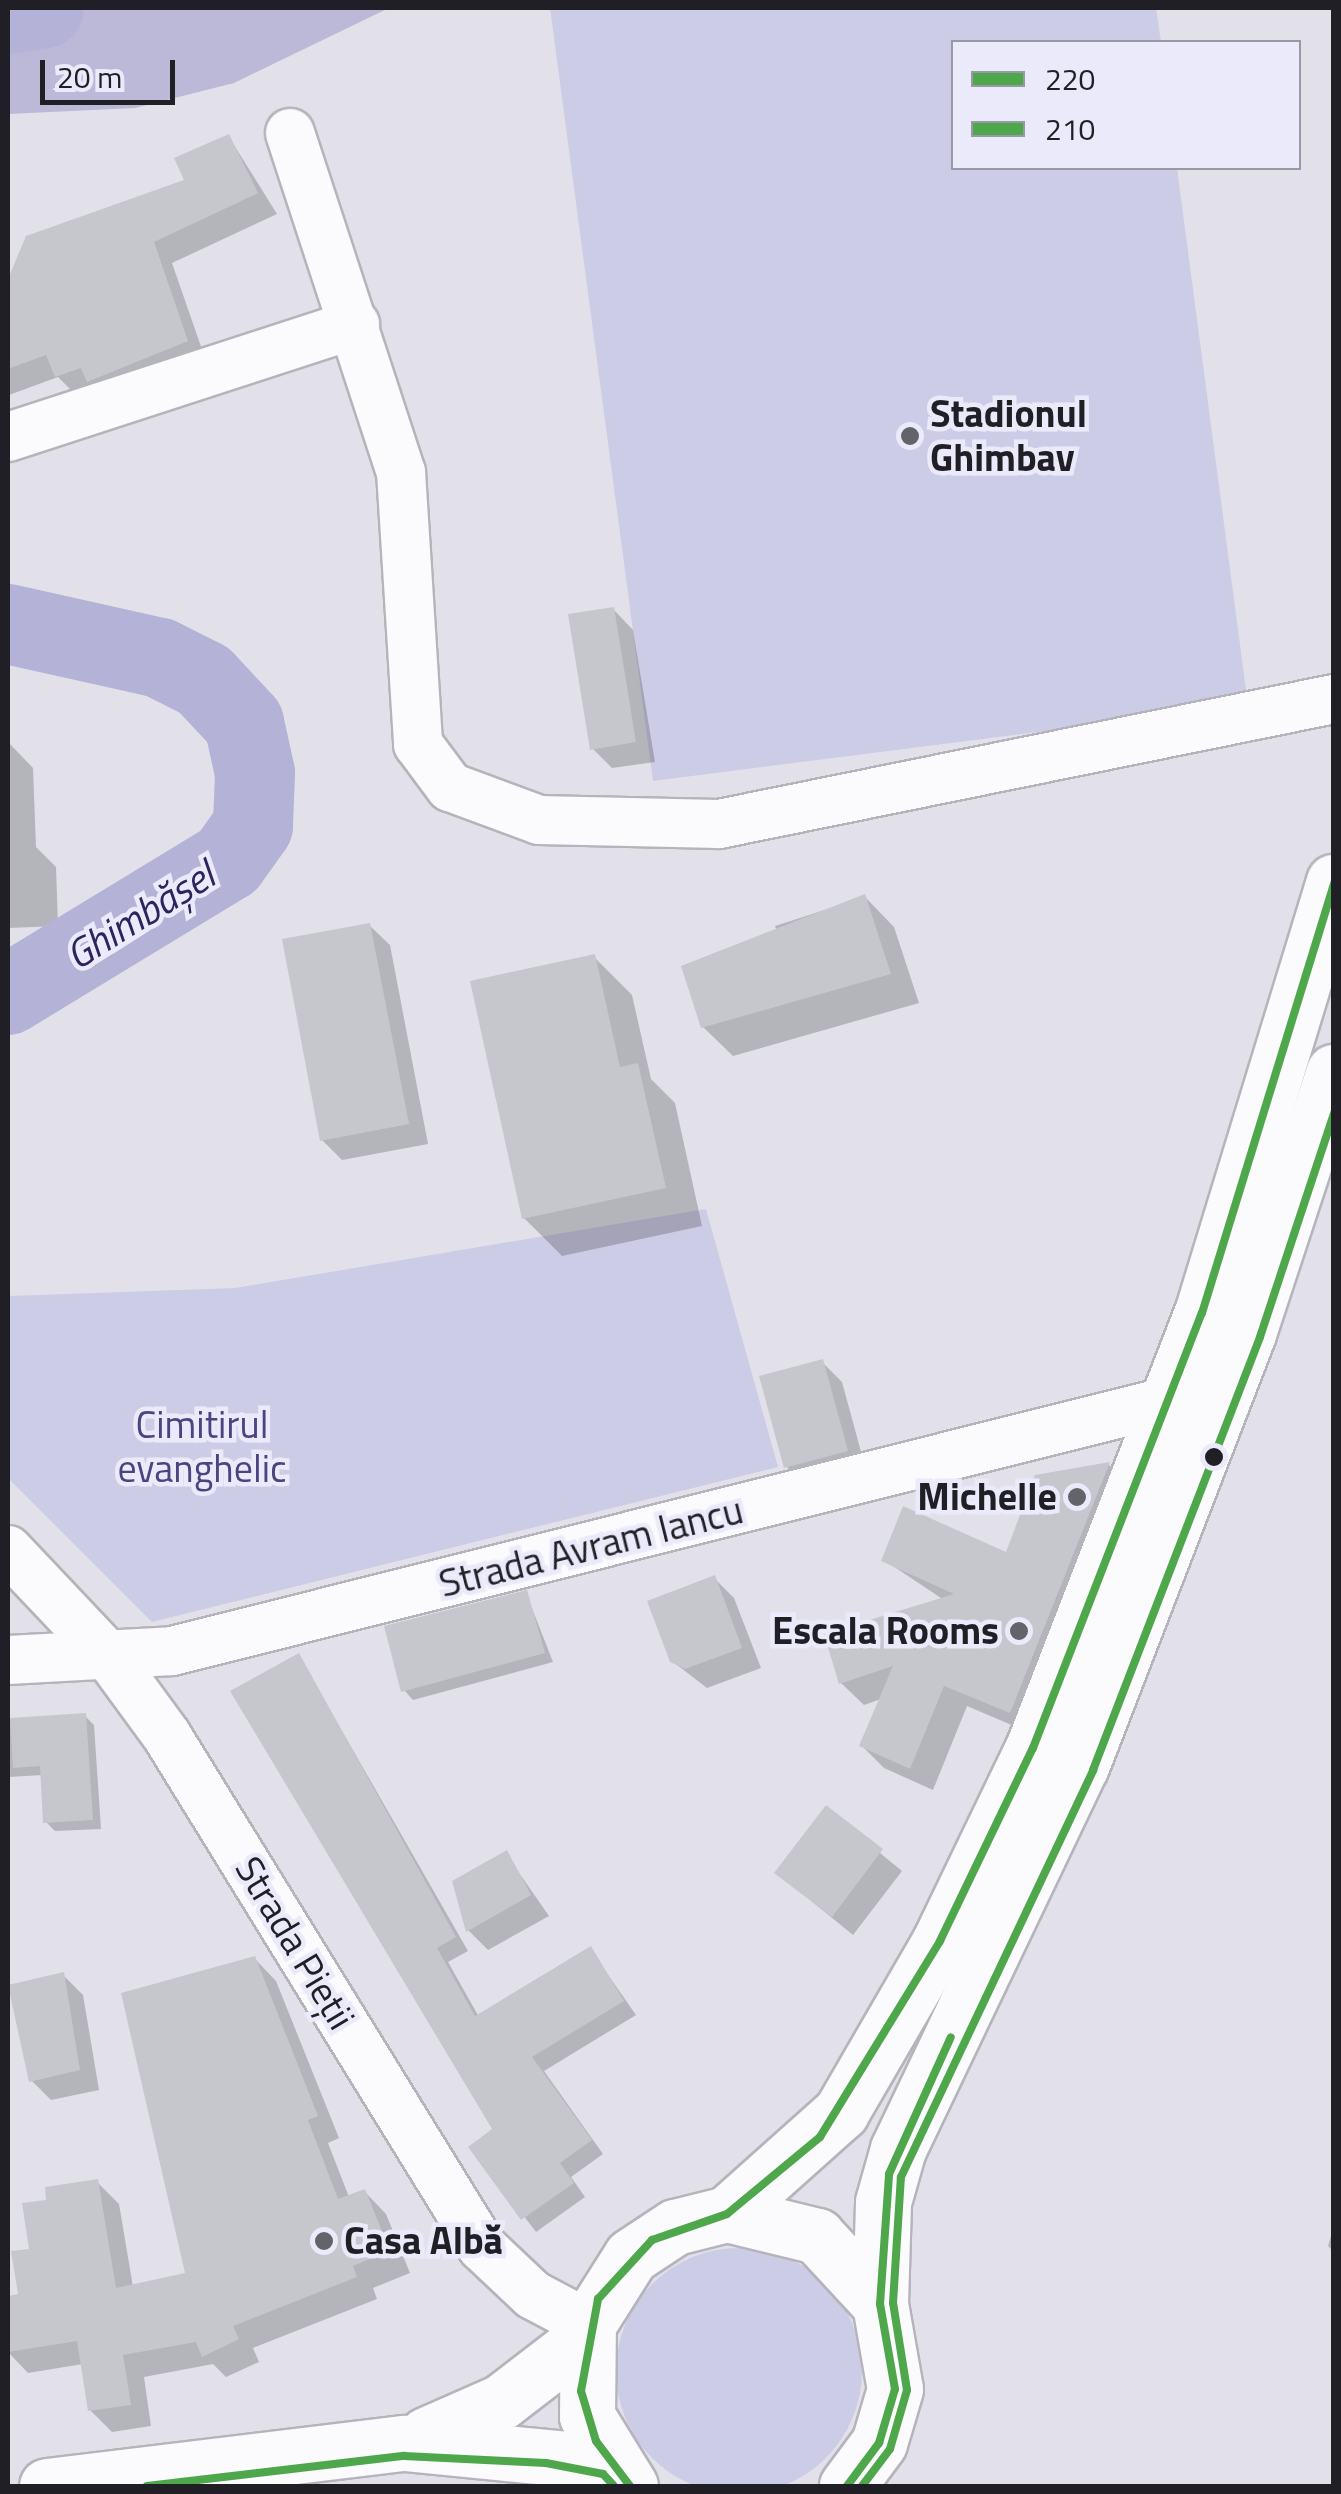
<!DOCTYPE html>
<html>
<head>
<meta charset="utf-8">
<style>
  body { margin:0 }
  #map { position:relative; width:1341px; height:2494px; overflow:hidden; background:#e2e1ea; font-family:"Titillium Web",sans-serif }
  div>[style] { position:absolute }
  .green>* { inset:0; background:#cdcce6 }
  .round { border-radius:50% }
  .forest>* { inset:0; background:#bbb9d7 }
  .shadow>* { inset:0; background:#0003 }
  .river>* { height:80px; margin:-40px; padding:0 40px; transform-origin:40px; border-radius:40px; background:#b4b2d6 }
  .building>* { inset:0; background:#c6c6cd }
  .roads { filter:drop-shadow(2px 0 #b5b4bc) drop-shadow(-2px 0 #b5b4bc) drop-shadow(0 2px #b5b4bc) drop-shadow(0 -2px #b5b4bc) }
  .minor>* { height:48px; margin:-24px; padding:0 24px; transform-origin:24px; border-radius:24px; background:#fbfafc }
  .major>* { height:55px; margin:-27.5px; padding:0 27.5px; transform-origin:27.5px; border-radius:27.5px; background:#fbfafc }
  .highway>* { height:55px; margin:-27.5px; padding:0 27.5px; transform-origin:27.5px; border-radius:27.5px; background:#fbfafc }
  .bus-1>* { height:8px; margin:-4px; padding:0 4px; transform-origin:4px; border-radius:4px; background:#4ea74b }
  .bus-2>* { height:8px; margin:-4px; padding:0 4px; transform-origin:4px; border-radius:4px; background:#4ea74b }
  .dots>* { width:28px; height:28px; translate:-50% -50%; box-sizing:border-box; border:5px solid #ebeafb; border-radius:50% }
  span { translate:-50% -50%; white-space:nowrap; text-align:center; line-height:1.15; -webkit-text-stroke:9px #ebeafb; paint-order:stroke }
  .poi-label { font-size:38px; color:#1f1f25; font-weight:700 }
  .left { translate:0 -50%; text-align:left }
  .right { translate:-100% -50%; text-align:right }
  .park-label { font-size:38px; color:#4c4481 }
  .street-label { font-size:38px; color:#1f1f25 }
  .water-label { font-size:40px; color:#2e245d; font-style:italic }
  .frame { position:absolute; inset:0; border:10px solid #1f1f25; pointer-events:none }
  .legend { position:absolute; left:951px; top:40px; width:350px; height:130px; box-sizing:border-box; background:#ebeafb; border:2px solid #9999a5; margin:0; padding:12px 18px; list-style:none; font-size:30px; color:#1f1f25 }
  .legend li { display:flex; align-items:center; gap:20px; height:50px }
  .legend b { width:50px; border:2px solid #9999a5 }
  .scale { position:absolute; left:40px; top:60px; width:135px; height:45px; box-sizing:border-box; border:5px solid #1f1f25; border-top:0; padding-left:12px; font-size:30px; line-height:35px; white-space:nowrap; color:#1f1f25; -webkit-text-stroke:8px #ebeafb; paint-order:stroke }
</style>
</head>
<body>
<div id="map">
  <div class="green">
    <div style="clip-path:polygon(550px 8px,1156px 8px,1161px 42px,954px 42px,954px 168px,1177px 168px,1248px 705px,653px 781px)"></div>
    <div style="clip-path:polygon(706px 1209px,778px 1467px,152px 1622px,8px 1478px,8px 1296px,235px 1288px)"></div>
    <div class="round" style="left:616px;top:2248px;width:246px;height:246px"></div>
  </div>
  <div class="forest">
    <div style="clip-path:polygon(8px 8px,389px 8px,234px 83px,135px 108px,8px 114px)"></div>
  </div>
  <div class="shadow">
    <div style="clip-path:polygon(229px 137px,277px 214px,172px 263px,206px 361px,77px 396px,58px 377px,9px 395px,8px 285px,28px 238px,188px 182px)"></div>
    <div style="clip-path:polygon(613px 609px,633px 630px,655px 762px,612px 768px,592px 748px)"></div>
    <div style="clip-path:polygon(8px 742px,33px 768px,36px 847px,56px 867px,58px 926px,8px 928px)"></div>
    <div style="clip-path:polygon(865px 897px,894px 927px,919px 1003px,733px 1056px,703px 1027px,779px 937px,775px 926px)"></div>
    <div style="clip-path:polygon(369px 925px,390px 945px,428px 1144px,342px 1160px,322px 1140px)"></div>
    <div style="clip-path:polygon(594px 957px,632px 995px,651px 1079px,675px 1103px,702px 1226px,562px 1256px,524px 1218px)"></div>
    <div style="clip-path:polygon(822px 1362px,842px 1382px,866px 1470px,806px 1486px,786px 1466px)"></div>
    <div style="clip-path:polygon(1109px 1465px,1131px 1487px,1033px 1734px,967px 1706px,933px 1790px,884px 1768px,862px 1746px,881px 1699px,864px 1705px,841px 1683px,944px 1600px,884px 1560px,1008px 1555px,1037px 1477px)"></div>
    <div style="clip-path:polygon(714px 1578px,734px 1598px,761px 1668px,707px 1688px,672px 1661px)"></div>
    <div style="clip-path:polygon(526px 1593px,553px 1662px,413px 1700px,404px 1690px)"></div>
    <div style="clip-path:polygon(299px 1656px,468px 1951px,448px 1962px,479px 2017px,590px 1949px,636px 2015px,544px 2071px,603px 2154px,571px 2177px,585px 2197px,536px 2232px,471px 2147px,495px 2130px)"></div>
    <div style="clip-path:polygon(85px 1716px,94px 1725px,101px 1829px,55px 1831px,46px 1822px,43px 1775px,8px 1777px,8px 1720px)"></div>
    <div style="clip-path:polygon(826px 1809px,902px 1871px,853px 1935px,777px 1873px)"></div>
    <div style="clip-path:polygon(506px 1854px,549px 1916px,488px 1950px,468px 1930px)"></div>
    <div style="clip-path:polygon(254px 1958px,276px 1981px,339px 2138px,328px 2143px,349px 2197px,364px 2191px,386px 2214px,410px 2273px,373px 2288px,377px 2299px,253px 2348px,259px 2362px,226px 2377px,213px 2364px,144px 2377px,151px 2426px,112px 2432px,90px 2410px,83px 2364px,28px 2373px,8px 2352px,8px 2298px,20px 2296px,49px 2202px,97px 2182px,119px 2204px,133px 2287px,188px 2275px)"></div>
    <div style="clip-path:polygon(63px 1975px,83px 1995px,99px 2090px,51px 2100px,31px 2080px)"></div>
    <div style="clip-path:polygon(1334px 2226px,1334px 2252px,1328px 2246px)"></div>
  </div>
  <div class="river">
    <div style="left:8px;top:14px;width:36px;rotate:-9deg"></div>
    <div style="left:8px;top:624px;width:156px;rotate:12.6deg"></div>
    <div style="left:160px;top:658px;width:49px;rotate:26.6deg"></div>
    <div style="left:204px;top:680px;width:59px;rotate:47.1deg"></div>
    <div style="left:244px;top:723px;width:51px;rotate:77.6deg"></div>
    <div style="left:255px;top:773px;width:53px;rotate:92.2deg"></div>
    <div style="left:253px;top:826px;width:43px;rotate:125.5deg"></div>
    <div style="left:228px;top:861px;width:258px;rotate:148.7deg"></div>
  </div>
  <div class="building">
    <div style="clip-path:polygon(229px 134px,258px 193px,154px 242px,188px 341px,87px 382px,81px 368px,55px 377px,46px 355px,8px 369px,8px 279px,26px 236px,184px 180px,174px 158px)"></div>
    <div style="clip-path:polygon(614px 607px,636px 742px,590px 750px,568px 614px)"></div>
    <div style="clip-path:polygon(865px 894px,891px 974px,701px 1028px,681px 966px)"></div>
    <div style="clip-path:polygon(370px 923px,409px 1124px,320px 1141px,282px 939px)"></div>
    <div style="clip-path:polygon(595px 954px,620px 1067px,638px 1063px,666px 1188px,522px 1219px,470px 981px)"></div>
    <div style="clip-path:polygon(823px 1359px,848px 1451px,784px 1468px,759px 1376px)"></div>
    <div style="clip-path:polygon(1110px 1462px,1010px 1713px,944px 1686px,910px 1769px,859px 1746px,893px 1666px,839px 1684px,824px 1634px,954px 1594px,881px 1561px,903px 1506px,1006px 1552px,1035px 1475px)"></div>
    <div style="clip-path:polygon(715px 1575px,742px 1648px,685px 1669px,670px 1662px,647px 1601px)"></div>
    <div style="clip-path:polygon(527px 1590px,545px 1653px,401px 1692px,384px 1626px)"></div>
    <div style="clip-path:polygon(299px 1653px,456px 1937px,437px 1948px,475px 2016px,591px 1946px,624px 2001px,532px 2057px,592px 2140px,560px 2163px,574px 2183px,521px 2220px,468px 2147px,492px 2129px,230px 1691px)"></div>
    <div style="clip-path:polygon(86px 1713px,93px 1820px,43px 1823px,40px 1766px,13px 1768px,10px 1718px)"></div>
    <div style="clip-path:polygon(826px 1805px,883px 1849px,832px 1917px,774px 1873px)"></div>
    <div style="clip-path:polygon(507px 1850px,531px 1895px,466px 1932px,452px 1881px)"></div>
    <div style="clip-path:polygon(255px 1956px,318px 2116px,308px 2120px,338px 2199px,365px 2189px,390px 2251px,353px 2266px,357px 2277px,233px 2326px,239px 2339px,202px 2357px,196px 2342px,123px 2355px,131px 2405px,88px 2411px,77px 2341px,8px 2352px,8px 2296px,18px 2294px,11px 2251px,29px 2249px,22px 2203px,46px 2200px,45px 2187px,98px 2179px,116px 2288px,185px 2273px,121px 1993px)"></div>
    <div style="clip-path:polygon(64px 1972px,80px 2070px,29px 2082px,8px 1985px)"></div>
  </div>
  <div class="roads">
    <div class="minor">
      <div style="left:290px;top:133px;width:357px;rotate:71.9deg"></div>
      <div style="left:401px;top:472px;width:273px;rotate:86.4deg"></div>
      <div style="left:418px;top:744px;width:54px;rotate:53.3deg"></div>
      <div style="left:450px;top:787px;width:95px;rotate:20.3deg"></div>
      <div style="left:539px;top:820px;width:180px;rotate:1.3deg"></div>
      <div style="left:719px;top:824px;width:628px;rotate:-11.49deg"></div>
      <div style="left:8px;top:437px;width:365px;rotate:-18deg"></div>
      <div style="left:8px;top:1550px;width:149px;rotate:46.6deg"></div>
      <div style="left:110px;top:1658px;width:97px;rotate:53.8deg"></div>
      <div style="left:167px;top:1736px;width:600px;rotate:58.35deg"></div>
      <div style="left:482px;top:2247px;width:70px;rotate:43.3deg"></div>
      <div style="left:533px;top:2295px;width:62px;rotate:27.8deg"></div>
      <div style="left:8px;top:1660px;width:164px;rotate:-3.1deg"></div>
      <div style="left:172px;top:1651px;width:1028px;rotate:-14.08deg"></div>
    </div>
    <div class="major">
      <div style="left:426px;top:2435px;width:82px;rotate:-23.7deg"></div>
      <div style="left:501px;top:2402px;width:105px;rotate:-37.6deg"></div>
      <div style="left:47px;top:2486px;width:360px;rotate:-6.9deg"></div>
      <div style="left:404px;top:2443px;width:206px;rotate:5.6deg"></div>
    </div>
    <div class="highway">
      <div style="left:727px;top:2214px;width:153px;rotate:-41.8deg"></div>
      <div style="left:841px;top:2112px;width:198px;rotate:-59.9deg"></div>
      <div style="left:940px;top:1941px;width:214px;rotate:-64.3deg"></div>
      <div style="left:1033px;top:1748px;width:467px;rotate:-68.8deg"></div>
      <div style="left:1202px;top:1313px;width:451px;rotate:-73deg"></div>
      <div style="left:880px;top:2304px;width:102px;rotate:-88.3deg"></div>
      <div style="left:883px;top:2202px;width:55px;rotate:-74.2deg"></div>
      <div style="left:898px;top:2149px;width:424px;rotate:-64.5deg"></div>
      <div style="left:1081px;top:1766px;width:464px;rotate:-68.9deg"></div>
      <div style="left:1248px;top:1333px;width:275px;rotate:-71.8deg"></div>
      <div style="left:630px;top:2486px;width:82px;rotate:-121.6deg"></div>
      <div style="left:587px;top:2416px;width:92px;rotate:-89.4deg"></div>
      <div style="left:588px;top:2324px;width:80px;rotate:-57.7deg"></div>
      <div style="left:631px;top:2256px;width:53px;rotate:-33.4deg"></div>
      <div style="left:675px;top:2227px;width:54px;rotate:-14deg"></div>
      <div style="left:727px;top:2214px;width:93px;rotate:13.7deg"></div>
      <div style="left:817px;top:2236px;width:93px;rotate:47.2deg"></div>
      <div style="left:880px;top:2304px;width:86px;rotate:80deg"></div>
      <div style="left:895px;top:2389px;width:56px;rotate:106.5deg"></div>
      <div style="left:879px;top:2443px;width:54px;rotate:126.7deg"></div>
    </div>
  </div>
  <div class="bus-1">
    <div style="left:630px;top:2486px;width:56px;rotate:-127.1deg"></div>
    <div style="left:596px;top:2441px;width:52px;rotate:-106.7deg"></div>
    <div style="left:581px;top:2391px;width:94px;rotate:-79.5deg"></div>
    <div style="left:598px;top:2299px;width:80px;rotate:-47.5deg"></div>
    <div style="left:652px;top:2240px;width:79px;rotate:-19.1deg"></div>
    <div style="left:727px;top:2214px;width:121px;rotate:-39.6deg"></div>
    <div style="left:820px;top:2137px;width:230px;rotate:-58.5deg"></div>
    <div style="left:940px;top:1941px;width:214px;rotate:-64.3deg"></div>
    <div style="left:1033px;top:1748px;width:467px;rotate:-68.8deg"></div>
    <div style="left:1202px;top:1313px;width:449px;rotate:-72.9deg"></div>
    <div style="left:847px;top:2486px;width:54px;rotate:-53.3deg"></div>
    <div style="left:879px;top:2443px;width:56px;rotate:-73.5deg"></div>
    <div style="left:895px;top:2389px;width:86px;rotate:-100deg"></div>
    <div style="left:880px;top:2304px;width:130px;rotate:-86deg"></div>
    <div style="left:889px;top:2174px;width:150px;rotate:-65.7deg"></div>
  </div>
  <div class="bus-2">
    <div style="left:147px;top:2486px;width:259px;rotate:-6.7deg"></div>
    <div style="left:404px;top:2456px;width:142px;rotate:2.8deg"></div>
    <div style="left:546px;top:2463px;width:58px;rotate:10.9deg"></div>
    <div style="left:603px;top:2474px;width:16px;rotate:47deg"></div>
    <div style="left:862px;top:2486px;width:46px;rotate:-52.9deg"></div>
    <div style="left:890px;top:2449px;width:61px;rotate:-73.9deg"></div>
    <div style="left:907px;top:2390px;width:88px;rotate:-99.1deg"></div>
    <div style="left:893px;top:2303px;width:126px;rotate:-86.4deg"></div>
    <div style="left:901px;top:2177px;width:450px;rotate:-64.7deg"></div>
    <div style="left:1093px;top:1770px;width:464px;rotate:-68.9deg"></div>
    <div style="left:1260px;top:1337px;width:236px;rotate:-71.7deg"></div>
  </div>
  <div class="dots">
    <div style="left:910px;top:436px;background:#63636a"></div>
    <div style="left:1214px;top:1457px;background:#1f1f25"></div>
    <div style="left:1077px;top:1497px;background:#63636a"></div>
    <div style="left:1019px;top:1631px;background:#63636a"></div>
    <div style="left:324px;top:2241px;background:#63636a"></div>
  </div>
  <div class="poi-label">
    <span class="left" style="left:930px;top:436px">Stadionul<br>Ghimbav</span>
    <span class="right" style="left:1057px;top:1497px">Michelle</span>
    <span class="right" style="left:999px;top:1631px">Escala Rooms</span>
    <span class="left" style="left:344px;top:2241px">Casa Albă</span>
  </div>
  <div class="park-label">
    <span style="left:202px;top:1447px">Cimitirul<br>evanghelic</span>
  </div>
  <div class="street-label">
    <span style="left:591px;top:1547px;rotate:-14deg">Strada Avram Iancu</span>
    <span style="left:295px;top:1943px;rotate:59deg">Strada Pieții</span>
  </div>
  <div class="water-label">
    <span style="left:140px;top:915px;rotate:-32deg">Ghimbășel</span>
  </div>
  <div class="frame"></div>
  <ul class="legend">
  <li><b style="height:12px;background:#4ea74b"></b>220</li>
  <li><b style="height:12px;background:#4ea74b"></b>210</li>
  </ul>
  <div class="scale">20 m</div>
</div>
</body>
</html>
